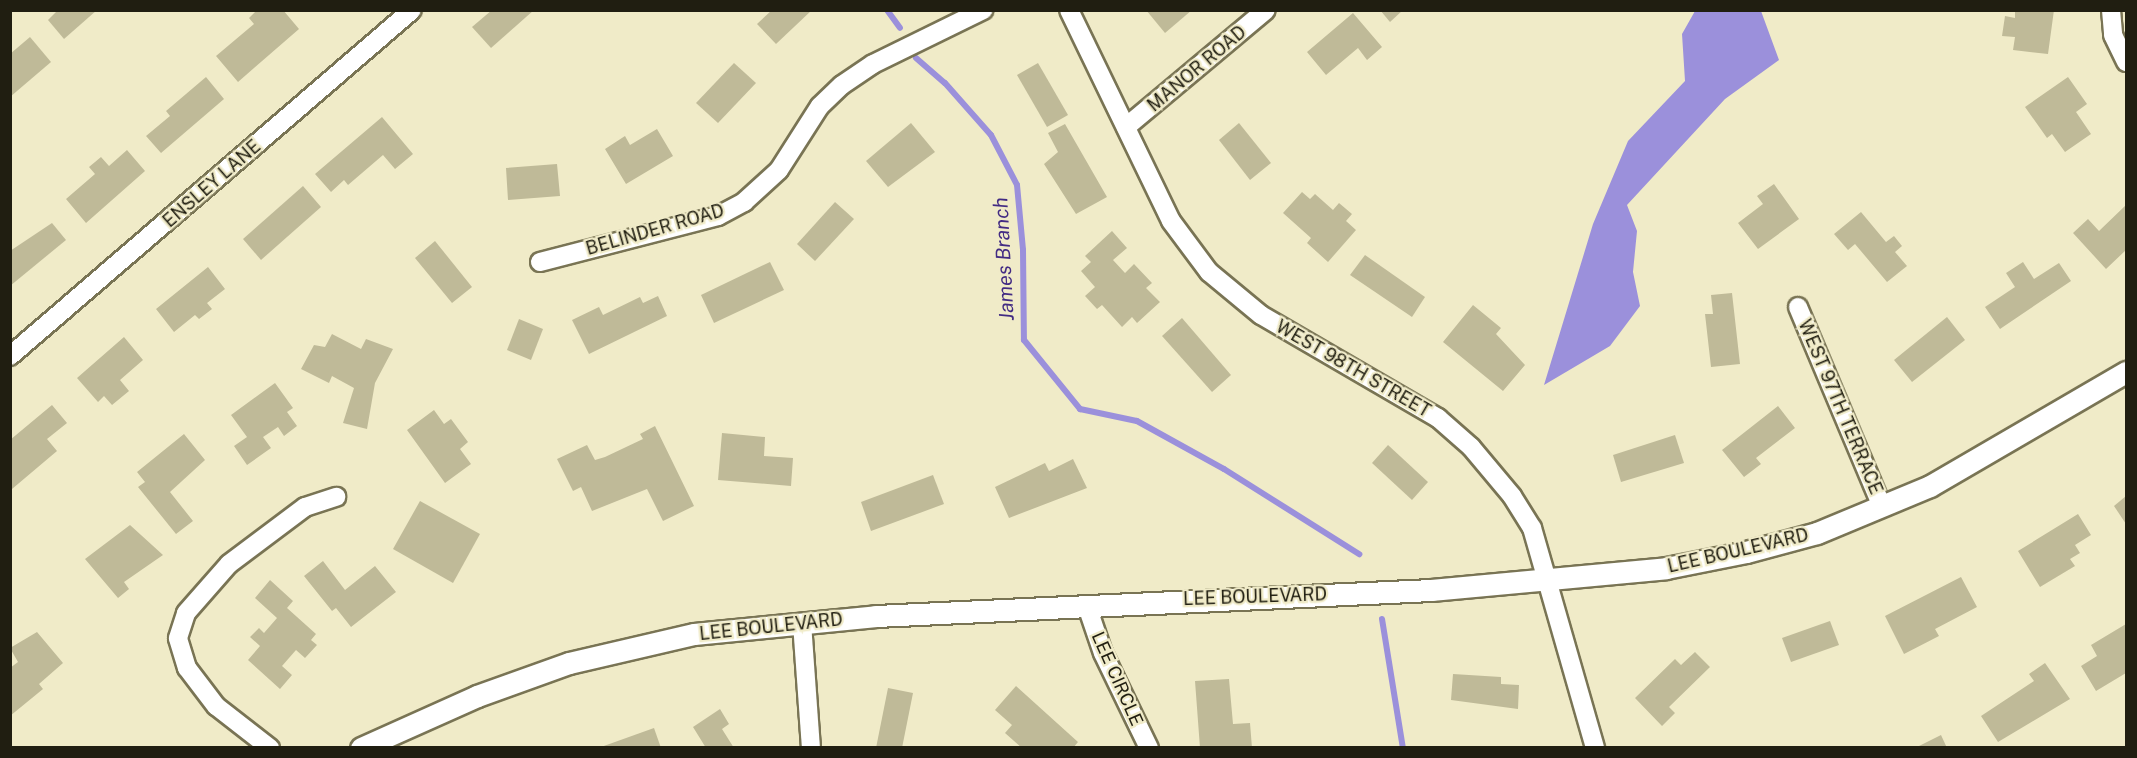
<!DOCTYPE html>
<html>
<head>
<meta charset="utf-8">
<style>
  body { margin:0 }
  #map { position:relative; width:2137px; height:758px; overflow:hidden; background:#f0ebc8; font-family:"Public Sans",sans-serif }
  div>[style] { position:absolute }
  .water>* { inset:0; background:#9b90db }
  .stream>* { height:6px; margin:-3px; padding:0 3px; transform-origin:3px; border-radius:3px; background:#9b90db }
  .building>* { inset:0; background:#bfba98 }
  .roads { filter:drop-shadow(2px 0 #797454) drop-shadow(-2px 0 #797454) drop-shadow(0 2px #797454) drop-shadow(0 -2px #797454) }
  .minor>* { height:18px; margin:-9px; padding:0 9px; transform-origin:9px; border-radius:9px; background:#fff }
  .tertiary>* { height:21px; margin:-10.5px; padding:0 10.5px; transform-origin:10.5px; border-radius:10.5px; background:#fff }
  span { translate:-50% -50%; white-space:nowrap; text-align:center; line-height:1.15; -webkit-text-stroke:4.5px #f0ebc8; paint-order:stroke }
  .street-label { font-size:18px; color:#201e11 }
  .water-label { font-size:20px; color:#422b83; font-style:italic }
  .frame { position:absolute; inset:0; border:12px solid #201e11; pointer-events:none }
</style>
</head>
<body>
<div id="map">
  <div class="water">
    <div style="clip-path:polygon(1695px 11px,1761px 11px,1779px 60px,1725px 99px,1627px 205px,1637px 231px,1633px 272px,1640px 306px,1610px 346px,1544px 385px,1593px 224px,1628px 141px,1685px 81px,1682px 34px)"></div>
  </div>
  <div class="stream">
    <div style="left:887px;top:10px;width:22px;rotate:54deg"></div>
    <div style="left:916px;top:58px;width:38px;rotate:41deg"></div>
    <div style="left:945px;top:83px;width:69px;rotate:48.5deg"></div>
    <div style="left:991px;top:135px;width:56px;rotate:62.5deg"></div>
    <div style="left:1017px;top:185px;width:65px;rotate:84.7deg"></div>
    <div style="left:1023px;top:250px;width:90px;rotate:89.4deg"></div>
    <div style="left:1024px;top:340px;width:89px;rotate:50.9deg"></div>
    <div style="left:1080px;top:409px;width:58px;rotate:11.9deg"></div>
    <div style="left:1137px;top:421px;width:99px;rotate:28.9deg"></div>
    <div style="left:1224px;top:469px;width:160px;rotate:32.2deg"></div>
    <div style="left:1382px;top:619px;width:131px;rotate:80.8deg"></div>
  </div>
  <div class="building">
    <div style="clip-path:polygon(58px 10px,97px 10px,64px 39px,48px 20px)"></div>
    <div style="clip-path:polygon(257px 10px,283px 10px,299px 29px,238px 82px,216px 56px,254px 24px,249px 18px)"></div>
    <div style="clip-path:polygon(492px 10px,534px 10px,491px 48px,472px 27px)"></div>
    <div style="clip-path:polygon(772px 10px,812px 10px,776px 44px,757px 24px)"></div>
    <div style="clip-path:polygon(1146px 10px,1192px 10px,1165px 33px)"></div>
    <div style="clip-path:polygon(1380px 10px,1403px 10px,1390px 22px)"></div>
    <div style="clip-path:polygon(2015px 10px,2054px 10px,2048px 54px,2013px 50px,2015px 37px,2002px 36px,2005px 16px,2015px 18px)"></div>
    <div style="clip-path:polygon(1353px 13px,1382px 47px,1367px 60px,1358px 48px,1326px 75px,1307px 52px)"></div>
    <div style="clip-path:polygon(30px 37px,51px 62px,10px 97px,10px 54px)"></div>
    <div style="clip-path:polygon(734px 63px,756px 83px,718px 123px,696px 103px)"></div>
    <div style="clip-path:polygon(1038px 63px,1068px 115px,1047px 127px,1017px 75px)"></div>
    <div style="clip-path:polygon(206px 77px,224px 99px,161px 153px,146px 136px,170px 116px,166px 111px)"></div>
    <div style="clip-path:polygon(2068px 77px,2087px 104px,2076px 112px,2091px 134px,2065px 152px,2052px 134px,2047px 138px,2025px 107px)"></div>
    <div style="clip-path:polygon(382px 117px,413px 154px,395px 169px,383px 155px,348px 185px,344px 180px,331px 192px,315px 174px)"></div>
    <div style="clip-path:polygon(911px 123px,935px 152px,888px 187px,866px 161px)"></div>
    <div style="clip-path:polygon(1239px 123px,1271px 163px,1250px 180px,1219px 140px)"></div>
    <div style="clip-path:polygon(1065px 124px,1107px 197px,1076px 214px,1044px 164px,1058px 152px,1048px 133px)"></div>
    <div style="clip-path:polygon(657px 129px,673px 156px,626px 184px,605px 149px,625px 136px,630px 145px)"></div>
    <div style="clip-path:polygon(127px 150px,145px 171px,86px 223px,66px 199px,95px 174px,89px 167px,101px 157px,109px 166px)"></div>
    <div style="clip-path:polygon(557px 164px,560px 196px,508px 200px,506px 168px)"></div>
    <div style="clip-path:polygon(1774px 184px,1799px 219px,1758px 249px,1738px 223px,1763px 204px,1757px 196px)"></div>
    <div style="clip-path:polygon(303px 186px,321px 207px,261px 260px,243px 239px)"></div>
    <div style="clip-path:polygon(1302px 192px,1310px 199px,1315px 194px,1333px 210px,1339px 203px,1352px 214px,1346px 221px,1356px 230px,1328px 262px,1307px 243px,1311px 238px,1283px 213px)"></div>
    <div style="clip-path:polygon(835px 202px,854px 219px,815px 261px,797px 244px)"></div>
    <div style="clip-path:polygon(2126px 205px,2126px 250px,2106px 269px,2073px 233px,2088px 219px,2099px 231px)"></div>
    <div style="clip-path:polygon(1861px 212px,1886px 242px,1894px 236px,1902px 246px,1895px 252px,1907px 266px,1887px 282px,1855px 244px,1848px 250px,1834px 234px)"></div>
    <div style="clip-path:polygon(52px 223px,66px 240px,10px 286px,10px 251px)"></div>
    <div style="clip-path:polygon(1112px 231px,1127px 248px,1113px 260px,1125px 273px,1134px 264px,1152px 283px,1146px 288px,1160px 302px,1137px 323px,1132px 317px,1122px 327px,1102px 305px,1097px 309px,1085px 296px,1095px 287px,1081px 271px,1091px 262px,1085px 256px)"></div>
    <div style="clip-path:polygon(435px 241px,472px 287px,452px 303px,415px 258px)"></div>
    <div style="clip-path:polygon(1365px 255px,1425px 297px,1412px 317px,1350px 275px)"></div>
    <div style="clip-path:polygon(770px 262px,784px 290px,714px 323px,701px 295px)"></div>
    <div style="clip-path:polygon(2023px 262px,2034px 279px,2059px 263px,2071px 281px,2000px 329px,1985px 307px,2015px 287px,2006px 273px)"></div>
    <div style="clip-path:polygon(208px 267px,225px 289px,207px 303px,212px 309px,199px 319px,195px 315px,174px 332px,156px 309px)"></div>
    <div style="clip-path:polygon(1732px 293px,1740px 364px,1711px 367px,1705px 314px,1713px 314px,1711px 295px)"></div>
    <div style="clip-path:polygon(658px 296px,667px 316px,589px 354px,572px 320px,599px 307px,603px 315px,640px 297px,643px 303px)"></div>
    <div style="clip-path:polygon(1473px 305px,1501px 328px,1496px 334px,1525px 365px,1503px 391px,1443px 342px)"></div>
    <div style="clip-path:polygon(1947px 317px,1965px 340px,1912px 382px,1894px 360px)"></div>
    <div style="clip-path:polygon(1182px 318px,1231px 375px,1212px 392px,1162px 336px)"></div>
    <div style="clip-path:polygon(519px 319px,543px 329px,531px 360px,507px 350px)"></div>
    <div style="clip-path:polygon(332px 334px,361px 349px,366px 339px,393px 349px,375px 383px,367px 429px,343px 423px,354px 388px,332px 376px,329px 383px,301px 369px,314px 345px,325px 347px)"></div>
    <div style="clip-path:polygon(124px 337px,143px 360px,120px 380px,129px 391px,112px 405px,104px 396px,98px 402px,77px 378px)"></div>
    <div style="clip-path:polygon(275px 383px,293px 408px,287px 412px,297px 426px,284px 436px,278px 427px,263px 437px,271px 448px,247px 465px,234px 446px,247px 437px,231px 415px)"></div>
    <div style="clip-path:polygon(52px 405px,67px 423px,47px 439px,57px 451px,12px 489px,10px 440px)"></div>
    <div style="clip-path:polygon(1778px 406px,1795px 428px,1756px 458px,1761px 464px,1744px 477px,1722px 450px)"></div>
    <div style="clip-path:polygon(434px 410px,444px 424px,451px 419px,468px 442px,460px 449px,471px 464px,445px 483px,407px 430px)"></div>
    <div style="clip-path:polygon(655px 426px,694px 506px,663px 521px,647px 489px,592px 511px,581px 487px,573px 491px,557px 459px,587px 445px,595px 460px,605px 457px,643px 439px,640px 434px)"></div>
    <div style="clip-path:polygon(722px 433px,765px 437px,764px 456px,793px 458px,791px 486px,718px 480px)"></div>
    <div style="clip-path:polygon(184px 434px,205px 460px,170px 492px,193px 521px,176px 534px,138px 487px,145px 482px,137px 472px)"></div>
    <div style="clip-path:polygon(1675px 435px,1684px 463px,1621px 482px,1613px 455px)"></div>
    <div style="clip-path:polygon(1388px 445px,1428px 482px,1412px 500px,1372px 463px)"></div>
    <div style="clip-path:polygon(1073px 459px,1087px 488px,1009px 518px,995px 487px,1045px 463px,1049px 471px)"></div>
    <div style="clip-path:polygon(933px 475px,944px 504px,871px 531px,861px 502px)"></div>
    <div style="clip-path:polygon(2126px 496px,2126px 524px,2114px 506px)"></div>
    <div style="clip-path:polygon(420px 501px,480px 534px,453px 583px,393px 549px)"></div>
    <div style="clip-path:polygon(2078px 514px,2091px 535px,2075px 545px,2080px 553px,2070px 559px,2075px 566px,2040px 587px,2018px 551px)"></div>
    <div style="clip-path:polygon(130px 525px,163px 555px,124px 582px,129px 589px,118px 598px,85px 559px)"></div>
    <div style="clip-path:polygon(323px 561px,345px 590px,375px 566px,396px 592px,351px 627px,336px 608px,332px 611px,304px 576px)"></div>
    <div style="clip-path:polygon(1961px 577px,1977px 607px,1935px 629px,1939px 636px,1904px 654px,1885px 616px)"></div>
    <div style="clip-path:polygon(270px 580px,293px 601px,287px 608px,316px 634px,311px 640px,317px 645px,305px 658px,296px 650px,282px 666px,292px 675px,280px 689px,248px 660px,260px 646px,250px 637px,259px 628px,264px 633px,277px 618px,255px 598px)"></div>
    <div style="clip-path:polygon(1830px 621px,1839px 645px,1791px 662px,1782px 638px)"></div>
    <div style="clip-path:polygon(2126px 624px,2126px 673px,2096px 691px,2081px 666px,2097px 656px,2091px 645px)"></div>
    <div style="clip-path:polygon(37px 632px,63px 663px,39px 684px,43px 689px,10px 716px,10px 668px,18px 662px,10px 648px)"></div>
    <div style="clip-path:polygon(1695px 652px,1710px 667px,1669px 707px,1675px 713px,1662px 726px,1635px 698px,1675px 659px,1681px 665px)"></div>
    <div style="clip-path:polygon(2045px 663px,2070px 699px,1998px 742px,1981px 716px,2034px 681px,2029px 674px)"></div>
    <div style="clip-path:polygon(1453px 674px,1501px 677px,1501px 684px,1519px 685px,1518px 709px,1451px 700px)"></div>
    <div style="clip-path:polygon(1229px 679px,1233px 724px,1250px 723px,1252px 748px,1200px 748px,1195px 681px)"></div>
    <div style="clip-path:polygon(1016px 686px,1078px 742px,1073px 748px,1022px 748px,1005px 733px,1012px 725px,995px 710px)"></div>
    <div style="clip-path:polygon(888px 688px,913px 693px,902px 748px,876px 748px)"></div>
    <div style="clip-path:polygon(720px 709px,729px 724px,722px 729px,734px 748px,706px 748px,693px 727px)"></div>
    <div style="clip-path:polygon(654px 728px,661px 748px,601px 748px,601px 747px)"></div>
    <div style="clip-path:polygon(1941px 735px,1947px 748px,1915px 748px)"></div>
  </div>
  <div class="roads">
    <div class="minor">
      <div style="left:1069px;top:10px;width:234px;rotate:64.2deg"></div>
      <div style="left:1171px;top:221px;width:64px;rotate:53.3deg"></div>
      <div style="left:1209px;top:272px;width:67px;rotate:39.6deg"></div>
      <div style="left:1261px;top:315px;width:205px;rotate:30.2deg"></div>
      <div style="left:1438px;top:418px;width:44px;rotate:41.3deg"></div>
      <div style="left:1471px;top:447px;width:64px;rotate:50.1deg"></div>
      <div style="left:1512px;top:496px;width:38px;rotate:58deg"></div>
      <div style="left:1532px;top:528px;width:229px;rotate:74deg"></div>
      <div style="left:2111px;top:10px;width:25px;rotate:85deg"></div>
      <div style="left:2113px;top:35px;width:30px;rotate:64deg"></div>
      <div style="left:1126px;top:127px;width:182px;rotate:-39.9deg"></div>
      <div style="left:540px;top:262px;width:184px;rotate:-14.5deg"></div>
      <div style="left:718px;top:216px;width:30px;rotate:-28deg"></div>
      <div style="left:744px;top:202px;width:47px;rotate:-42.4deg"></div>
      <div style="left:779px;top:170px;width:76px;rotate:-57.4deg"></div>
      <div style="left:820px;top:106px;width:30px;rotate:-44deg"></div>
      <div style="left:842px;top:85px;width:37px;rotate:-34deg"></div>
      <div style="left:873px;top:64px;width:123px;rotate:-26.1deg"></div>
      <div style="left:1798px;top:307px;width:217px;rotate:67.2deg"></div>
      <div style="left:10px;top:356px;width:530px;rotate:-40.72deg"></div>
      <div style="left:1088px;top:609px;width:46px;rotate:71.2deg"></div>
      <div style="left:1103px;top:653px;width:106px;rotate:64.2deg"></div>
      <div style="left:802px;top:623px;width:125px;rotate:85.9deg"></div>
      <div style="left:270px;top:748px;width:68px;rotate:-142.1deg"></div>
      <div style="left:216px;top:706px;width:48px;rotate:-127.3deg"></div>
      <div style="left:187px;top:668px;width:31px;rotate:-107deg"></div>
      <div style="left:178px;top:638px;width:26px;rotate:-72deg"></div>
      <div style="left:186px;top:613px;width:65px;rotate:-48.7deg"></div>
      <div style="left:229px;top:564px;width:95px;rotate:-36.9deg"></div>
      <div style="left:305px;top:507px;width:33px;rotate:-18deg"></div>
    </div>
    <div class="tertiary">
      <div style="left:361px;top:748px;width:127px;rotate:-24.1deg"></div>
      <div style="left:477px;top:696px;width:98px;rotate:-19.7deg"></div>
      <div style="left:569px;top:663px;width:128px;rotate:-13.1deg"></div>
      <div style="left:694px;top:634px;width:183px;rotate:-5.6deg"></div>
      <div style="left:876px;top:616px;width:556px;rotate:-2.68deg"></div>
      <div style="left:1431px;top:590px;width:236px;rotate:-5.3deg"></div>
      <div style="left:1666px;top:568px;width:82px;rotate:-11.3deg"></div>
      <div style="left:1746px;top:552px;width:73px;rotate:-15deg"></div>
      <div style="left:1817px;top:533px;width:122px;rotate:-22.6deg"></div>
      <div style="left:1930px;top:486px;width:227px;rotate:-30.2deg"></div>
    </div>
  </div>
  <div class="street-label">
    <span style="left:1197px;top:69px;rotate:-40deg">MANOR ROAD</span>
    <span style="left:212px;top:184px;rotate:-41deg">ENSLEY LANE</span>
    <span style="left:655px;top:230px;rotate:-16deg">BELINDER ROAD</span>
    <span style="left:1353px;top:369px;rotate:30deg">WEST 98TH STREET</span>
    <span style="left:1840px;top:407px;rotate:67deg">WEST 97TH TERRACE</span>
    <span style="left:1738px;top:551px;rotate:-13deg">LEE BOULEVARD</span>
    <span style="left:1255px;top:597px;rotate:-2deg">LEE BOULEVARD</span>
    <span style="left:771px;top:627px;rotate:-6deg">LEE BOULEVARD</span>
    <span style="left:1117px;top:679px;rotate:66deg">LEE CIRCLE</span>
  </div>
  <div class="water-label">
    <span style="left:1004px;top:259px;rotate:-93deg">James Branch</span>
  </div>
  <div class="frame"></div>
</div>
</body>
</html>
